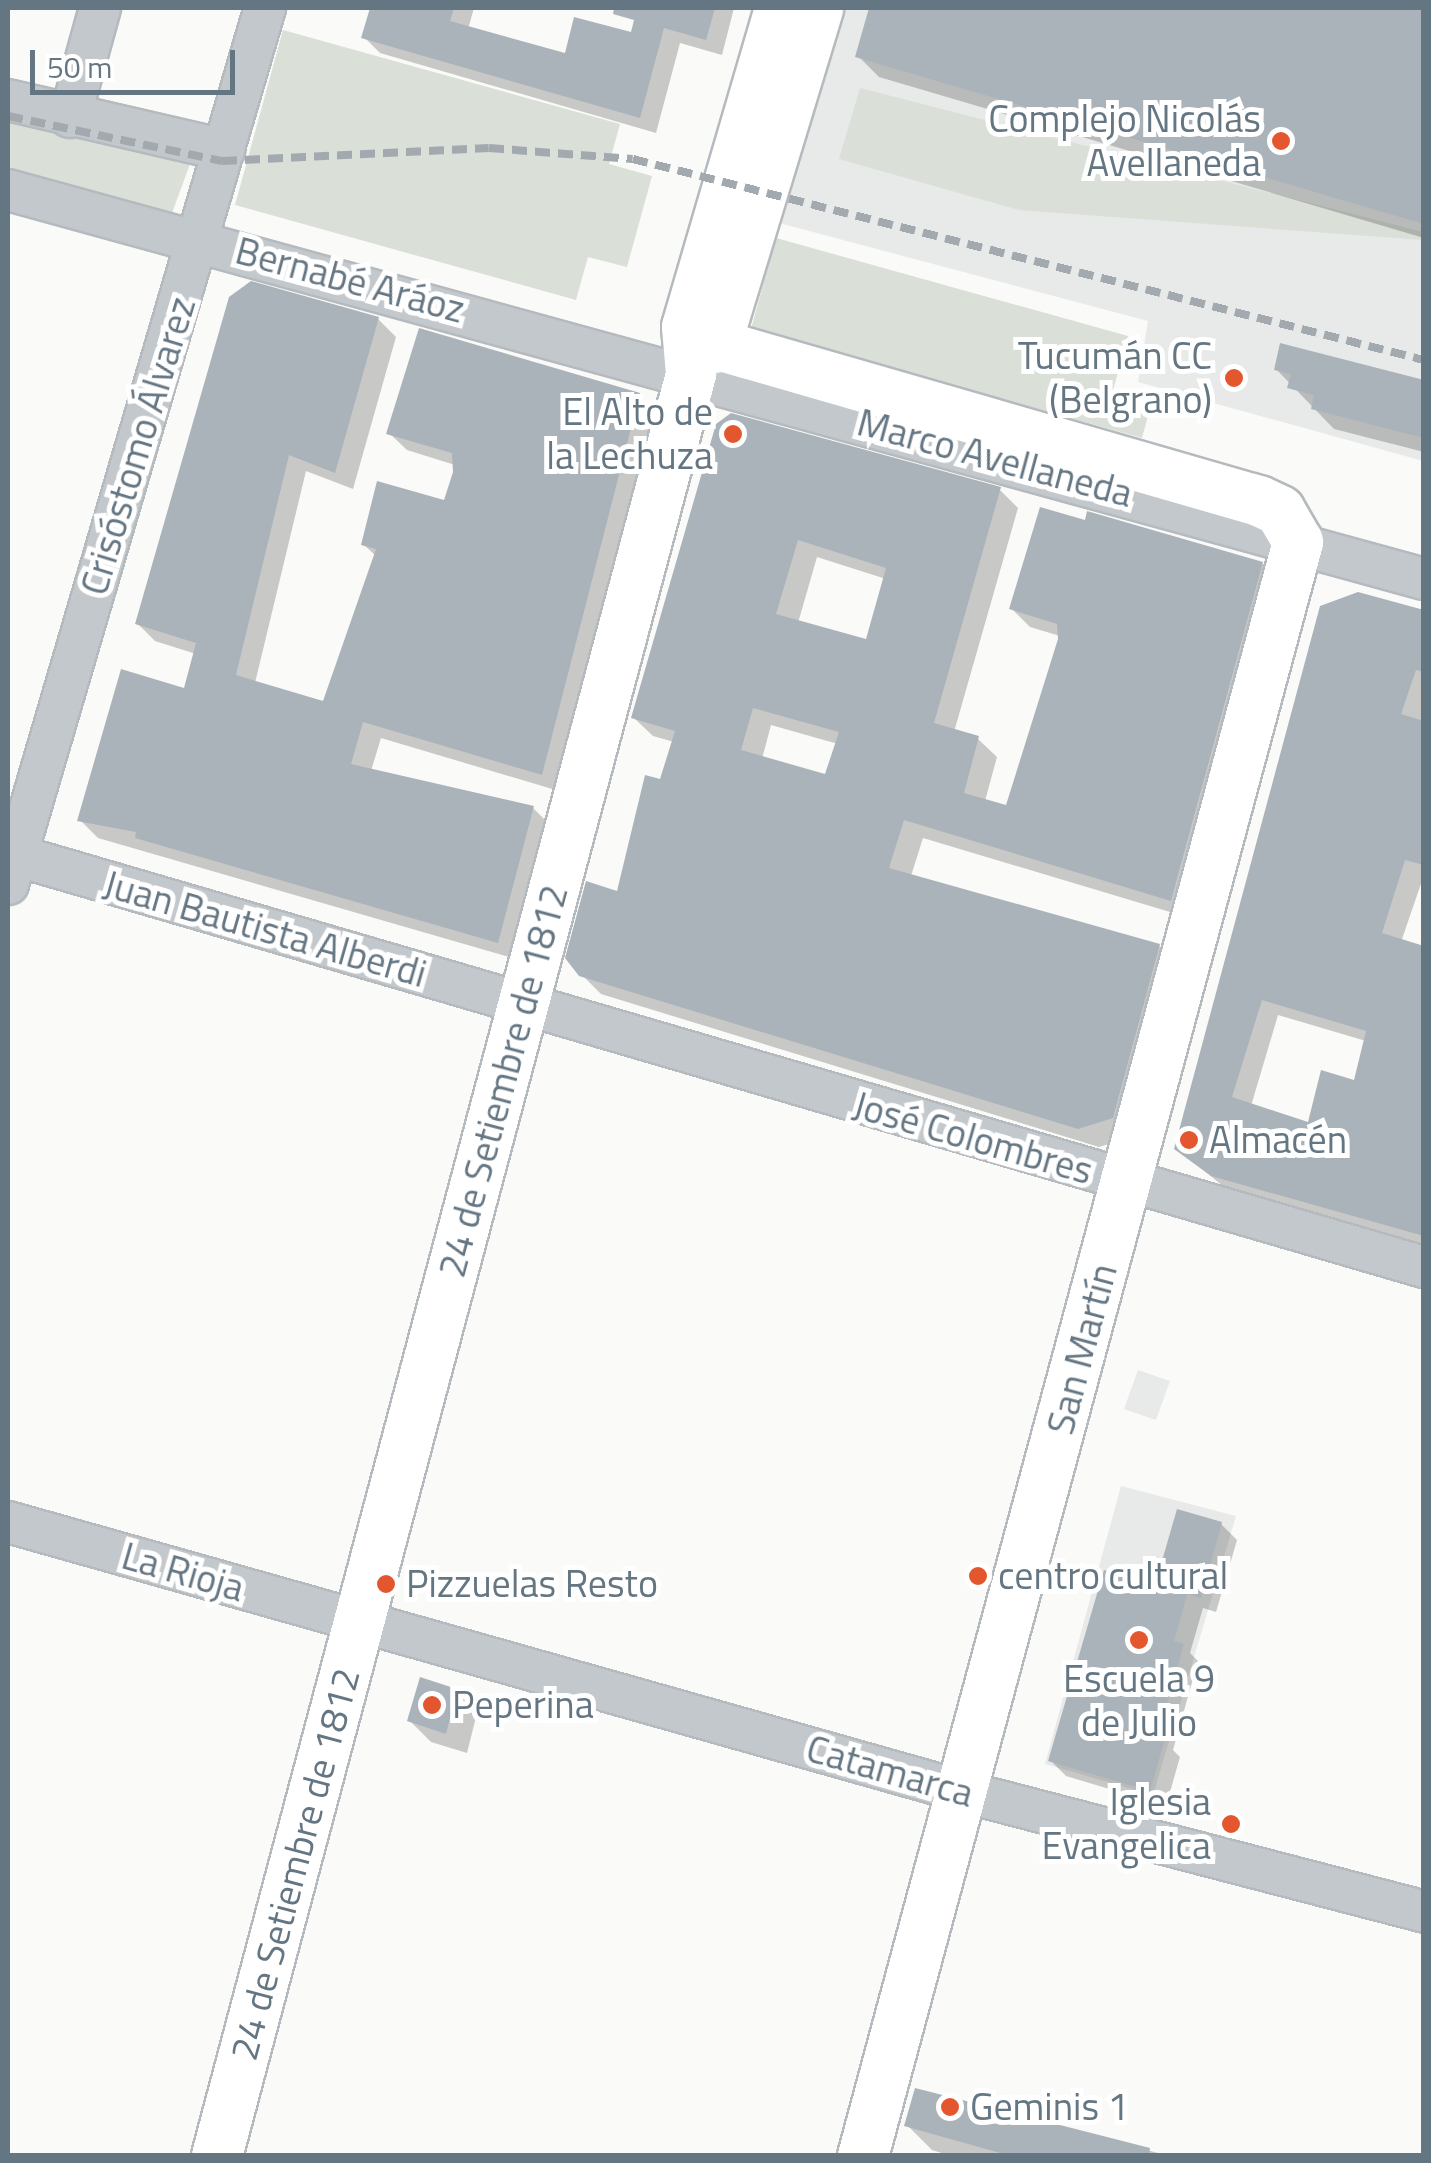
<!DOCTYPE html>
<html>
<head>
<meta charset="utf-8">
<style>
  body { margin:0 }
  #map { position:relative; width:1431px; height:2163px; overflow:hidden; background:#fafaf8; font-family:"Titillium Web",sans-serif }
  div>[style] { position:absolute }
  .built>* { inset:0; background:#e8e9e9 }
  .green>* { inset:0; background:#dadfd7 }
  .shadow>* { inset:0; background:#0003 }
  .building>* { inset:0; background:#aab3b9 }
  .roads { filter:drop-shadow(2px 0 #b5babe) drop-shadow(-2px 0 #b5babe) drop-shadow(0 2px #b5babe) drop-shadow(0 -2px #b5babe) }
  .minor>* { height:40px; margin:-20px; padding:0 20px; transform-origin:20px; border-radius:20px; background:#c3c8cc }
  .major>* { height:50px; margin:-25px; padding:0 25px; transform-origin:25px; border-radius:25px; background:#fff }
  .rail>* { height:8px; margin-top:-4px; transform-origin:0; background:repeating-linear-gradient(90deg,#a2aab0 0 15px,transparent 0 23px) }
  .dots>* { width:28px; height:28px; translate:-50% -50%; box-sizing:border-box; border:5px solid #fff; border-radius:50% }
  span { translate:-50% -50%; white-space:nowrap; text-align:center; line-height:1.15; -webkit-text-stroke:10px #fff; paint-order:stroke }
  .poi-label { font-size:38px; color:#657683 }
  .right { translate:-100% -50%; text-align:right }
  .left { translate:0 -50%; text-align:left }
  .street-label { font-size:38px; color:#657683 }
  .frame { position:absolute; inset:0; border:10px solid #657683; pointer-events:none }
  .scale { position:absolute; left:30px; top:50px; width:205px; height:45px; box-sizing:border-box; border:5px solid #657683; border-top:0; padding-left:12px; font-size:30px; line-height:35px; white-space:nowrap; color:#657683; -webkit-text-stroke:8px #fff; paint-order:stroke }
</style>
</head>
<body>
<div id="map">
  <div class="built">
    <div style="clip-path:polygon(843px 8px,1423px 8px,1423px 461px,1138px 382px,1148px 321px,779px 223px)"></div>
    <div style="clip-path:polygon(1138px 1370px,1170px 1381px,1156px 1420px,1124px 1409px)"></div>
    <div style="clip-path:polygon(1121px 1486px,1236px 1516px,1153px 1795px,1045px 1764px)"></div>
  </div>
  <div class="green">
    <div style="clip-path:polygon(283px 30px,620px 124px,609px 164px,652px 176px,627px 267px,588px 257px,576px 300px,235px 205px)"></div>
    <div style="clip-path:polygon(860px 88px,1423px 232px,1423px 240px,1019px 210px,839px 159px)"></div>
    <div style="clip-path:polygon(8px 119px,190px 164px,172px 213px,8px 171px)"></div>
    <div style="clip-path:polygon(776px 238px,1128px 336px,1112px 394px,1151px 405px,1142px 438px,751px 329px)"></div>
  </div>
  <div class="shadow">
    <div style="clip-path:polygon(373px 8px,474px 8px,468px 29px,567px 56px,633px 35px,640px 8px,734px 8px,722px 55px,680px 43px,656px 133px,380px 53px,364px 37px)"></div>
    <div style="clip-path:polygon(872px 8px,1424px 8px,1424px 238px,879px 77px,858px 56px)"></div>
    <div style="clip-path:polygon(378px 319px,396px 337px,353px 489px,306px 471px,255px 683px,324px 704px,376px 556px,363px 544px,446px 503px,455px 465px,407px 450px,389px 433px,639px 395px,657px 413px,559px 791px,381px 738px,371px 771px,533px 808px,550px 825px,516px 959px,98px 838px,80px 820px,186px 691px,196px 654px,155px 641px,138px 624px)"></div>
    <div style="clip-path:polygon(1276px 369px,1424px 383px,1424px 452px,1334px 429px)"></div>
    <div style="clip-path:polygon(evenodd,718px 425px,1000px 490px,1018px 508px,954px 732px,978px 739px,997px 757px,985px 801px,1008px 808px,1060px 636px,1030px 627px,1011px 608px,1262px 564px,1280px 583px,1190px 918px,923px 838px,911px 876px,1159px 946px,1177px 965px,1131px 1137px,1099px 1147px,601px 994px,581px 974px,619px 894px,674px 742px,653px 736px,634px 718px,718px 425px,817px 557px,886px 579px,867px 642px,798px 623px,817px 557px,718px 425px,771px 725px,838px 744px,827px 777px,762px 759px,771px 725px)"></div>
    <div style="clip-path:polygon(evenodd,1424px 613px,1424px 875px,1401px 942px,1424px 949px,1424px 1246px,1230px 1192px,1177px 1148px,1424px 613px,1278px 1015px,1366px 1041px,1356px 1083px,1309px 1125px,1251px 1106px,1278px 1015px)"></div>
    <div style="clip-path:polygon(1221px 1524px,1237px 1540px,1216px 1612px,1203px 1608px,1190px 1653px,1198px 1661px,1173px 1750px,1180px 1757px,1166px 1806px,1066px 1776px,1050px 1760px,1156px 1588px)"></div>
    <div style="clip-path:polygon(456px 1691px,477px 1713px,467px 1753px,431px 1742px,410px 1721px)"></div>
    <div style="clip-path:polygon(917px 2091px,1170px 2156px,951px 2156px,932px 2150px,907px 2125px)"></div>
  </div>
  <div class="building">
    <div style="clip-path:polygon(370px 8px,454px 8px,450px 21px,565px 53px,574px 17px,631px 32px,634px 20px,613px 14px,614px 8px,715px 8px,706px 40px,664px 28px,640px 118px,361px 38px)"></div>
    <div style="clip-path:polygon(869px 8px,1424px 8px,1424px 224px,855px 57px)"></div>
    <div style="clip-path:polygon(251px 281px,379px 317px,335px 473px,289px 455px,236px 675px,323px 701px,376px 549px,361px 545px,377px 481px,444px 500px,453px 472px,452px 453px,386px 434px,419px 328px,640px 393px,542px 775px,363px 722px,351px 764px,534px 806px,498px 943px,135px 838px,136px 832px,77px 821px,121px 669px,184px 688px,196px 643px,135px 624px,229px 297px)"></div>
    <div style="clip-path:polygon(1280px 343px,1424px 380px,1424px 438px,1311px 409px,1314px 395px,1287px 388px,1291px 374px,1274px 370px)"></div>
    <div style="clip-path:polygon(evenodd,731px 413px,1001px 487px,934px 723px,979px 736px,964px 793px,1006px 805px,1058px 639px,1057px 624px,1009px 609px,1040px 507px,1085px 520px,1087px 511px,1263px 562px,1171px 901px,904px 820px,889px 868px,1160px 944px,1113px 1118px,1078px 1129px,579px 976px,565px 958px,586px 881px,617px 891px,645px 775px,660px 779px,675px 731px,631px 718px,716px 424px,731px 413px,798px 540px,886px 568px,866px 639px,776px 614px,798px 540px,731px 413px,753px 708px,839px 732px,825px 774px,741px 750px,753px 708px)"></div>
    <div style="clip-path:polygon(evenodd,1358px 592px,1424px 610px,1424px 672px,1416px 670px,1401px 714px,1424px 721px,1424px 865px,1405px 860px,1382px 933px,1424px 946px,1424px 1236px,1211px 1176px,1174px 1149px,1320px 606px,1358px 592px,1262px 1000px,1366px 1031px,1354px 1080px,1321px 1070px,1308px 1122px,1232px 1097px,1262px 1000px)"></div>
    <div style="clip-path:polygon(1177px 1509px,1222px 1522px,1201px 1598px,1187px 1594px,1174px 1641px,1184px 1644px,1157px 1737px,1165px 1739px,1150px 1791px,1048px 1761px,1104px 1570px,1155px 1585px)"></div>
    <div style="clip-path:polygon(420px 1677px,457px 1689px,446px 1734px,407px 1721px)"></div>
    <div style="clip-path:polygon(915px 2088px,1150px 2148px,1149px 2156px,1011px 2156px,904px 2126px)"></div>
  </div>
  <div class="roads">
    <div class="minor">
      <div style="left:8px;top:100px;width:222px;rotate:13deg"></div>
      <div style="left:70px;top:117px;width:113px;rotate:-74.6deg"></div>
      <div style="left:8px;top:190px;width:1468px;rotate:15.36deg"></div>
      <div style="left:8px;top:853px;width:1475px;rotate:16.3deg"></div>
      <div style="left:8px;top:884px;width:913px;rotate:-73.65deg"></div>
      <div style="left:8px;top:1522px;width:990px;rotate:15.76deg"></div>
      <div style="left:961px;top:1791px;width:479px;rotate:14.6deg"></div>
    </div>
    <div class="major">
      <div style="left:718px;top:345px;width:563px;rotate:16.09deg"></div>
      <div style="left:1259px;top:501px;width:23px;rotate:25deg"></div>
      <div style="left:1280px;top:511px;width:36px;rotate:60deg"></div>
      <div style="left:1298px;top:542px;width:1672px;rotate:105.08deg"></div>
      <div style="left:715px;top:348px;width:355px;rotate:-73.1deg"></div>
      <div style="left:217px;top:2156px;width:1844px;rotate:-75.1deg"></div>
      <div style="left:691px;top:374px;width:47px;rotate:-94.9deg"></div>
      <div style="left:687px;top:327px;width:332px;rotate:-73.7deg"></div>
    </div>
  </div>
  <div class="rail">
    <div style="left:8px;top:116px;width:219px;rotate:11.9deg"></div>
    <div style="left:222px;top:161px;width:267px;rotate:-2.8deg"></div>
    <div style="left:489px;top:148px;width:144px;rotate:4.4deg"></div>
    <div style="left:633px;top:159px;width:816px;rotate:14.26deg"></div>
  </div>
  <div class="dots">
    <div style="left:1281px;top:141px;background:#e4572e"></div>
    <div style="left:1234px;top:378px;background:#e4572e"></div>
    <div style="left:733px;top:434px;background:#e4572e"></div>
    <div style="left:1189px;top:1140px;background:#e4572e"></div>
    <div style="left:978px;top:1576px;background:#e4572e"></div>
    <div style="left:386px;top:1584px;background:#e4572e"></div>
    <div style="left:1139px;top:1640px;background:#e4572e"></div>
    <div style="left:432px;top:1705px;background:#e4572e"></div>
    <div style="left:1231px;top:1824px;background:#e4572e"></div>
    <div style="left:950px;top:2107px;background:#e4572e"></div>
  </div>
  <div class="poi-label">
    <span class="right" style="left:1261px;top:141px">Complejo Nicolás<br>Avellaneda</span>
    <span class="right" style="left:1212px;top:378px">Tucumán CC<br>(Belgrano)</span>
    <span class="right" style="left:713px;top:434px">El Alto de<br>la Lechuza</span>
    <span class="left" style="left:1209px;top:1140px">Almacén</span>
    <span class="left" style="left:998px;top:1576px">centro cultural</span>
    <span class="left" style="left:406px;top:1584px">Pizzuelas Resto</span>
    <span style="left:1139px;top:1701px">Escuela 9<br>de Julio</span>
    <span class="left" style="left:452px;top:1705px">Peperina</span>
    <span class="right" style="left:1211px;top:1824px">Iglesia<br>Evangelica</span>
    <span class="left" style="left:970px;top:2107px">Geminis 1</span>
  </div>
  <div class="street-label">
    <span style="left:350px;top:280px;rotate:15deg">Bernabé Aráoz</span>
    <span style="left:138px;top:446px;rotate:-73deg">Crisóstomo Álvarez</span>
    <span style="left:995px;top:458px;rotate:15deg">Marco Avellaneda</span>
    <span style="left:265px;top:929px;rotate:16deg">Juan Bautista Alberdi</span>
    <span style="left:503px;top:1081px;rotate:-75deg">24 de Setiembre de 1812</span>
    <span style="left:973px;top:1138px;rotate:16deg">José Colombres</span>
    <span style="left:1082px;top:1349px;rotate:-75deg">San Martín</span>
    <span style="left:183px;top:1572px;rotate:16deg">La Rioja</span>
    <span style="left:890px;top:1771px;rotate:16deg">Catamarca</span>
    <span style="left:295px;top:1864px;rotate:-75deg">24 de Setiembre de 1812</span>
  </div>
  <div class="frame"></div>
  <div class="scale">50 m</div>
</div>
</body>
</html>
